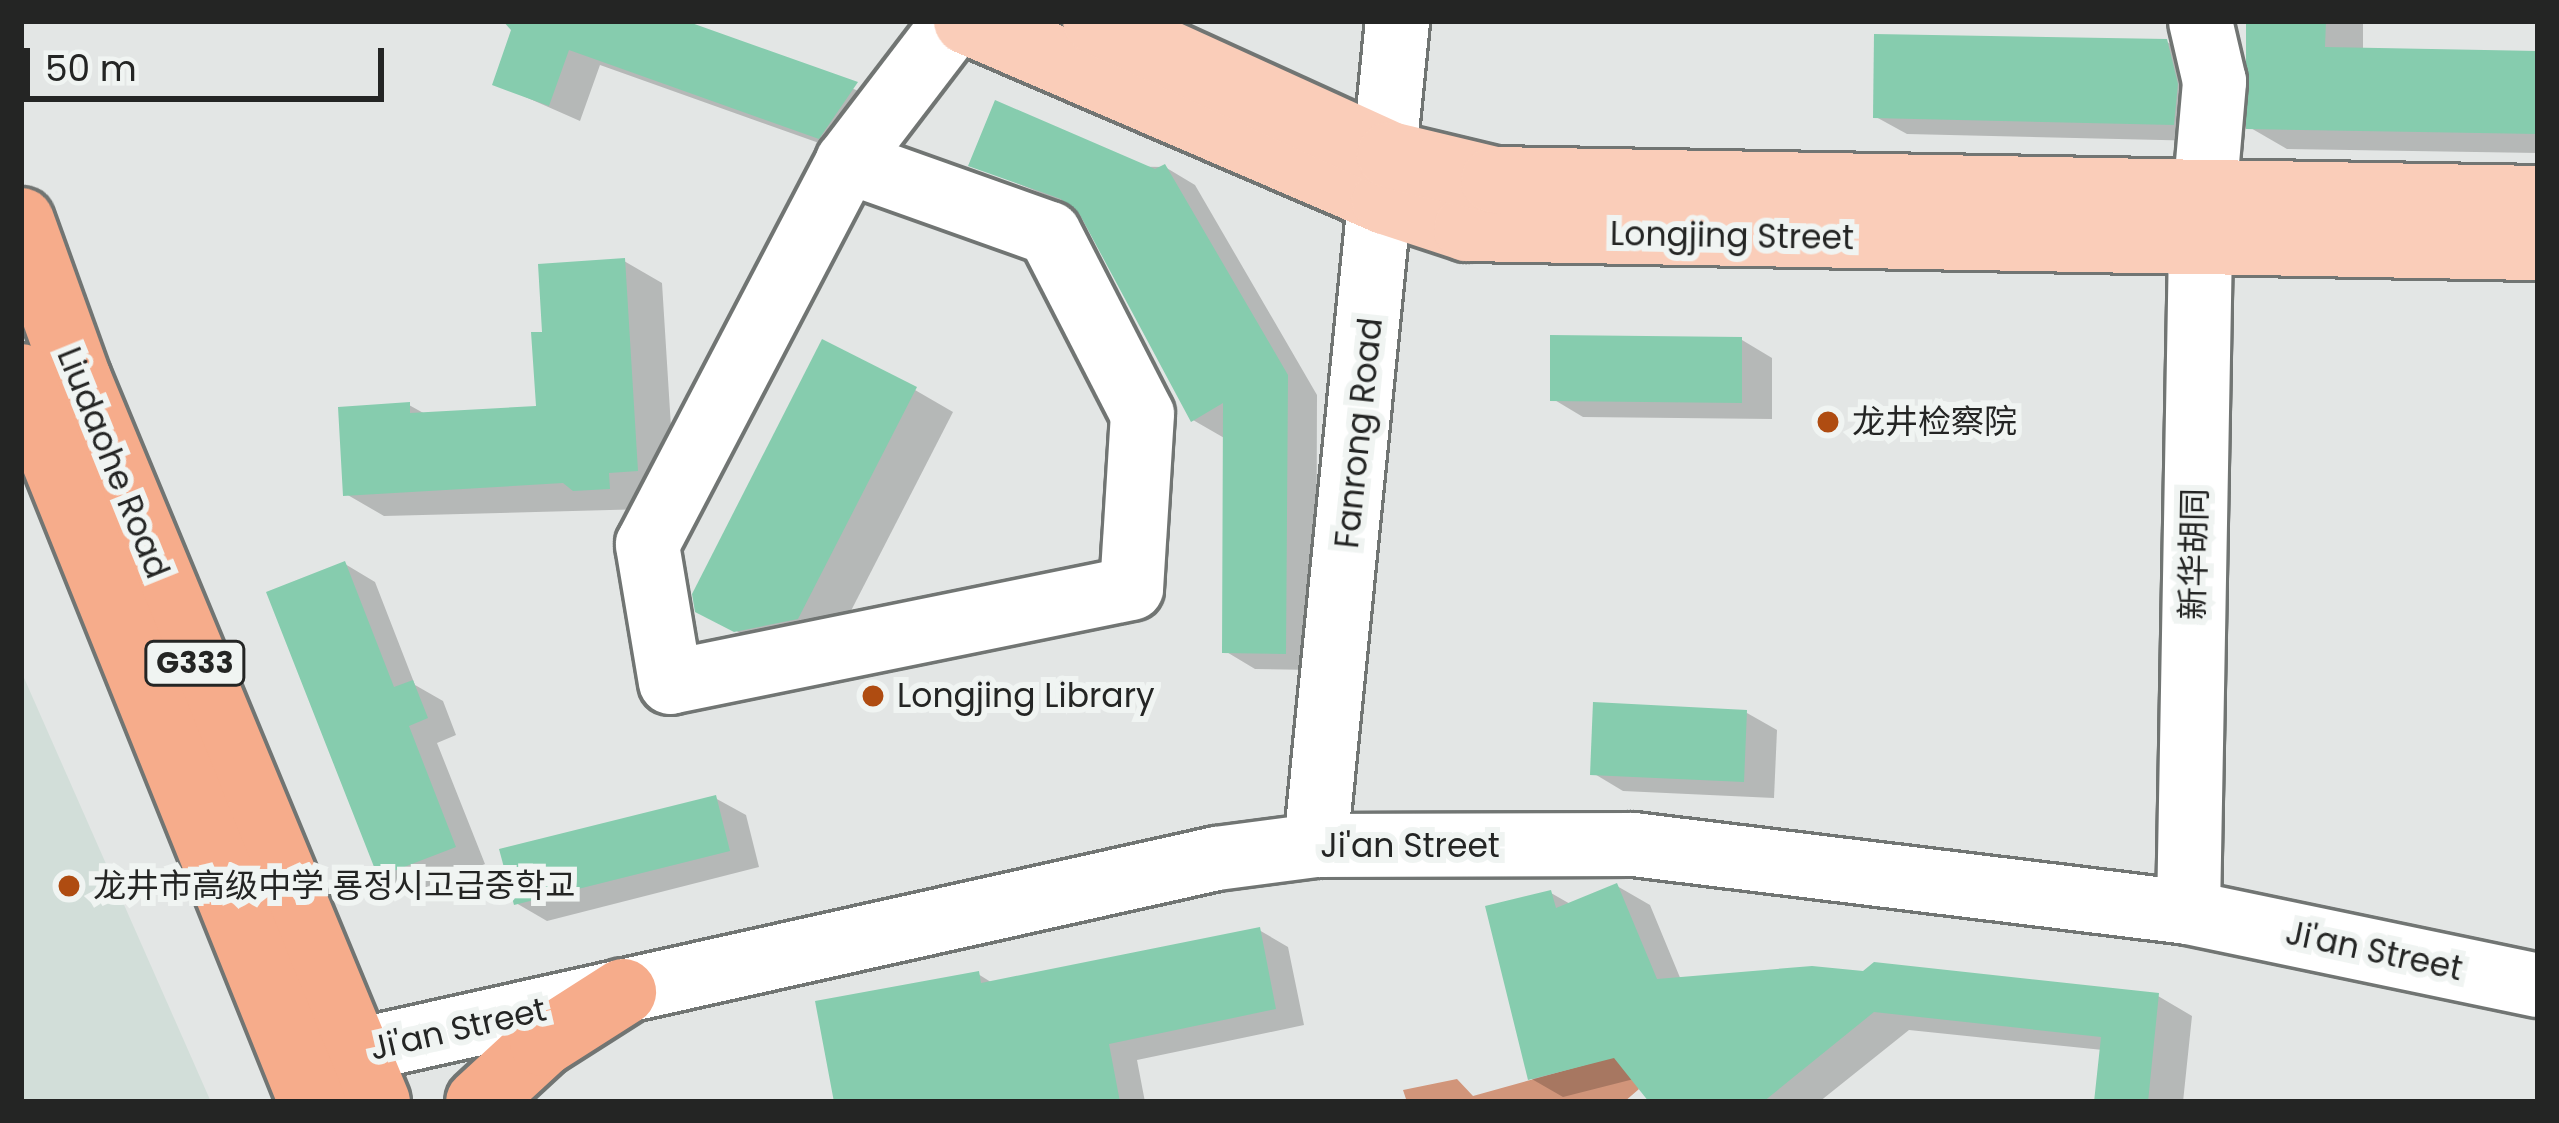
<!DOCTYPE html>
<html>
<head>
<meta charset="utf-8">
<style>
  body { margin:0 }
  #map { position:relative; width:2559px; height:1123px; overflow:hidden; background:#e3e6e5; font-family:Poppins,"Noto Sans SC","Noto Sans KR",sans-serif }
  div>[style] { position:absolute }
  .built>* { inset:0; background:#d2ded9 }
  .forest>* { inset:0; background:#d1957a }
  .shadow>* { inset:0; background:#0003 }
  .building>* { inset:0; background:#86ccae }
  .roads { filter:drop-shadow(3px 0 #717573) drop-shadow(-3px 0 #717573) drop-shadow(0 3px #717573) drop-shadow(0 -3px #717573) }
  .minor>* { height:63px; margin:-31.5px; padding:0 31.5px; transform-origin:31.5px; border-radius:31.5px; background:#fff }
  .major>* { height:66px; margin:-33px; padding:0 33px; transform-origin:33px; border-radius:33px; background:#facdb9 }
  .highway>* { height:66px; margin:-33px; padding:0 33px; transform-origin:33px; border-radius:33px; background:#f6ac8b }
  .dots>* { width:33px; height:33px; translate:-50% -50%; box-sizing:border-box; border:6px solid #f0f4f2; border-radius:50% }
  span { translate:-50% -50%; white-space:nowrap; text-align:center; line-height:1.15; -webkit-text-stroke:12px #f0f4f2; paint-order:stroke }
  .shield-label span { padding:3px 9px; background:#f0f4f2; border:3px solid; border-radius:9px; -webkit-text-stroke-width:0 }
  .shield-label { font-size:30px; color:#242524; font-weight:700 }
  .street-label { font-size:33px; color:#242524 }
  .poi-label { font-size:33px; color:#242524 }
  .left { translate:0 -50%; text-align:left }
  .frame { position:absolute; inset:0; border:24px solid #242524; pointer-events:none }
  .scale { position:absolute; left:24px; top:48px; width:360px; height:54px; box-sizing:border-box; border:6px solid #242524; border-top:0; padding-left:15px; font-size:36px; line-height:42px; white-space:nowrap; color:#242524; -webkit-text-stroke:9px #f0f4f2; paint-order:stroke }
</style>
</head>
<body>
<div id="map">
  <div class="built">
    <div style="clip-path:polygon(21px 671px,211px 1102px,21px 1102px)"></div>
  </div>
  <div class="forest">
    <div style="clip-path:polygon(1621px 1055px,1639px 1089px,1624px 1102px,1407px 1102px,1403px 1090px,1457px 1079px,1473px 1096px)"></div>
  </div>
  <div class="shadow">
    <div style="clip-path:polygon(517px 21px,678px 21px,887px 102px,850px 154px,600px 65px,580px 121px,496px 84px)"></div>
    <div style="clip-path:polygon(2249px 21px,2363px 21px,2363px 51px,2538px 54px,2538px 153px,2287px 149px,2249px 127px)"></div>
    <div style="clip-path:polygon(2167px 42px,2197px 60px,2204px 141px,1907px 134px,1876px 117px)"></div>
    <div style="clip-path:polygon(971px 164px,1165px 167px,1195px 185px,1317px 395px,1316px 670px,1255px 669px,1225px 651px,1226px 439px,1193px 420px,1077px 208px)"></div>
    <div style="clip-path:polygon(624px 261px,662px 283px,675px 491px,647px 509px,384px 516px,346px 494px,409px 405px,427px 415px,539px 409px,545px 334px)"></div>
    <div style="clip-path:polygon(1742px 340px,1772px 358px,1772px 419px,1583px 417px,1553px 399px)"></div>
    <div style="clip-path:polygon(915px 390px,953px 412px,836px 640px,775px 652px,698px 610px)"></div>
    <div style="clip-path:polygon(345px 564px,375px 582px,415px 685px,443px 701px,456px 735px,437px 743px,485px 864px,411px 893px,380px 875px)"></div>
    <div style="clip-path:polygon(1747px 713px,1777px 730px,1774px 798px,1623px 791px,1593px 773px)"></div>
    <div style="clip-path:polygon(715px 798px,746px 815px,759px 867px,547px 921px,516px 903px)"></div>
    <div style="clip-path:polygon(1617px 886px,1650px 905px,1681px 980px,2158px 996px,2192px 1016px,2183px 1102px,2097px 1102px,2103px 1050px,1909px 1030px,1819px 1102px,1653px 1102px,1634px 1079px,1563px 1097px,1530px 1078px,1551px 893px,1572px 905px)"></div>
    <div style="clip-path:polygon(1259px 930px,1288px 947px,1304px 1025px,1137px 1060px,1145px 1102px,837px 1102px,978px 974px,994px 984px)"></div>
  </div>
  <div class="building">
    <div style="clip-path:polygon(503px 21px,686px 21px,858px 82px,819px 139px,569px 50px,549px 106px,492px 85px,511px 30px)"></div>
    <div style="clip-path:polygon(2246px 21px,2326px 21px,2325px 47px,2538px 51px,2538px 134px,2246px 129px)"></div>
    <div style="clip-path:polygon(1874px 34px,2167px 39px,2178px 84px,2174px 125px,1873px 118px)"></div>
    <div style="clip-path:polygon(995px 100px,1155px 169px,1165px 164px,1288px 375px,1286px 654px,1222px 653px,1223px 403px,1191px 422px,1080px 215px,1061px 199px,968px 166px)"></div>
    <div style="clip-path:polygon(625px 258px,638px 471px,609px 473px,610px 489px,573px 491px,563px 483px,343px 496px,338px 407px,410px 402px,410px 413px,536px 406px,531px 332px,542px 332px,538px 264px)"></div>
    <div style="clip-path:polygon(1550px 335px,1742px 337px,1742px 403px,1550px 401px)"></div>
    <div style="clip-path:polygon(822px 339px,917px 387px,798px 619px,734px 632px,695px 612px,692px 594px)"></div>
    <div style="clip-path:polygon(345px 561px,394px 687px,413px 680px,428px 718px,409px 726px,456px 847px,378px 877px,266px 592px)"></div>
    <div style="clip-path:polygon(1593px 702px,1747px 710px,1744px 782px,1590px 775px)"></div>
    <div style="clip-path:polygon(716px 795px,730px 851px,514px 905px,499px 849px)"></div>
    <div style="clip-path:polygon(1617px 883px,1657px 979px,1812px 966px,1863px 971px,1874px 962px,2159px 993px,2148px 1102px,2094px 1102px,2101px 1037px,1874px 1012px,1763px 1102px,1649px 1102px,1614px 1058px,1528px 1080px,1485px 906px,1551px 890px,1556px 908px)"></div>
    <div style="clip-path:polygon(1260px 927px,1276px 1009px,1109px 1044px,1120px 1102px,834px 1102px,815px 1001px,979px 971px,981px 983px)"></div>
  </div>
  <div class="roads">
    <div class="minor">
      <div style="left:847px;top:161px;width:214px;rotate:19.6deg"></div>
      <div style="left:1049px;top:233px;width:203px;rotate:62.8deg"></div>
      <div style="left:1142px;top:414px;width:174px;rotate:93.6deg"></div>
      <div style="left:1131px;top:588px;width:470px;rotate:168.5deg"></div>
      <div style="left:670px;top:682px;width:140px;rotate:-99.5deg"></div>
      <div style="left:647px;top:544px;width:432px;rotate:-62.4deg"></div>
      <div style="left:847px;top:161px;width:176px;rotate:-52.6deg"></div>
      <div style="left:1315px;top:845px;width:828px;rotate:-84.32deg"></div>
      <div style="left:2188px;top:912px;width:670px;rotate:-88.97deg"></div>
      <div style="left:2200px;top:242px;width:162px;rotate:-85deg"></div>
      <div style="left:2214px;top:81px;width:62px;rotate:-103.1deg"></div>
      <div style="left:308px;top:1061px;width:930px;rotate:-12.6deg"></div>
      <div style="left:1216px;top:858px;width:100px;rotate:-7.5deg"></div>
      <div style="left:1315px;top:845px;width:318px;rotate:-0.2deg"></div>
      <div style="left:1633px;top:844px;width:559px;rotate:6.99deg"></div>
      <div style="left:2188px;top:912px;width:358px;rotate:11.8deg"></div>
    </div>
    <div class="major">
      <div style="left:967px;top:21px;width:455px;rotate:23.3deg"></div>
      <div style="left:1385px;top:201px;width:86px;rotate:18.2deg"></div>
      <div style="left:1467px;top:228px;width:1071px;rotate:1.02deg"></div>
      <div style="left:1096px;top:21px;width:323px;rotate:24.5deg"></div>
      <div style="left:1390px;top:155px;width:107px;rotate:13.5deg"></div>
      <div style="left:1494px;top:180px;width:1044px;rotate:1.04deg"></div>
    </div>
    <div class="highway">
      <div style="left:21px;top:221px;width:168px;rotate:70.2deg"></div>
      <div style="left:78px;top:379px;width:782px;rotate:67.53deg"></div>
      <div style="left:21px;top:377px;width:781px;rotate:68.13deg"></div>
      <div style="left:479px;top:1102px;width:87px;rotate:-42.7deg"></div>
      <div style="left:543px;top:1043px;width:95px;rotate:-32.5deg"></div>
    </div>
  </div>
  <div class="dots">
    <div style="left:1828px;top:422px;background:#af4c11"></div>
    <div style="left:873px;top:696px;background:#af4c11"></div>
    <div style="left:69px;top:886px;background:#af4c11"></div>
  </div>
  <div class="shield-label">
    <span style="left:195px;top:663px">G333</span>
  </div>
  <div class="street-label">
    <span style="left:1732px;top:236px;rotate:1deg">Longjing Street</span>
    <span style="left:1359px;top:433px;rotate:-84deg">Fanrong Road</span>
    <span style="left:113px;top:463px;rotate:68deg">Liudaohe Road</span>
    <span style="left:2194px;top:554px;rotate:-89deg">新华胡同</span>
    <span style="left:1410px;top:846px">Ji'an Street</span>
    <span style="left:2374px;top:951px;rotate:12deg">Ji'an Street</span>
    <span style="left:458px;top:1029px;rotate:-13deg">Ji'an Street</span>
  </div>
  <div class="poi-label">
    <span class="left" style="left:1852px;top:422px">龙井检察院</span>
    <span class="left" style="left:897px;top:696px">Longjing Library</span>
    <span class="left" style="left:93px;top:886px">龙井市高级中学 룡정시고급중학교</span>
  </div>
  <div class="frame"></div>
  <div class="scale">50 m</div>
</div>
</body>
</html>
